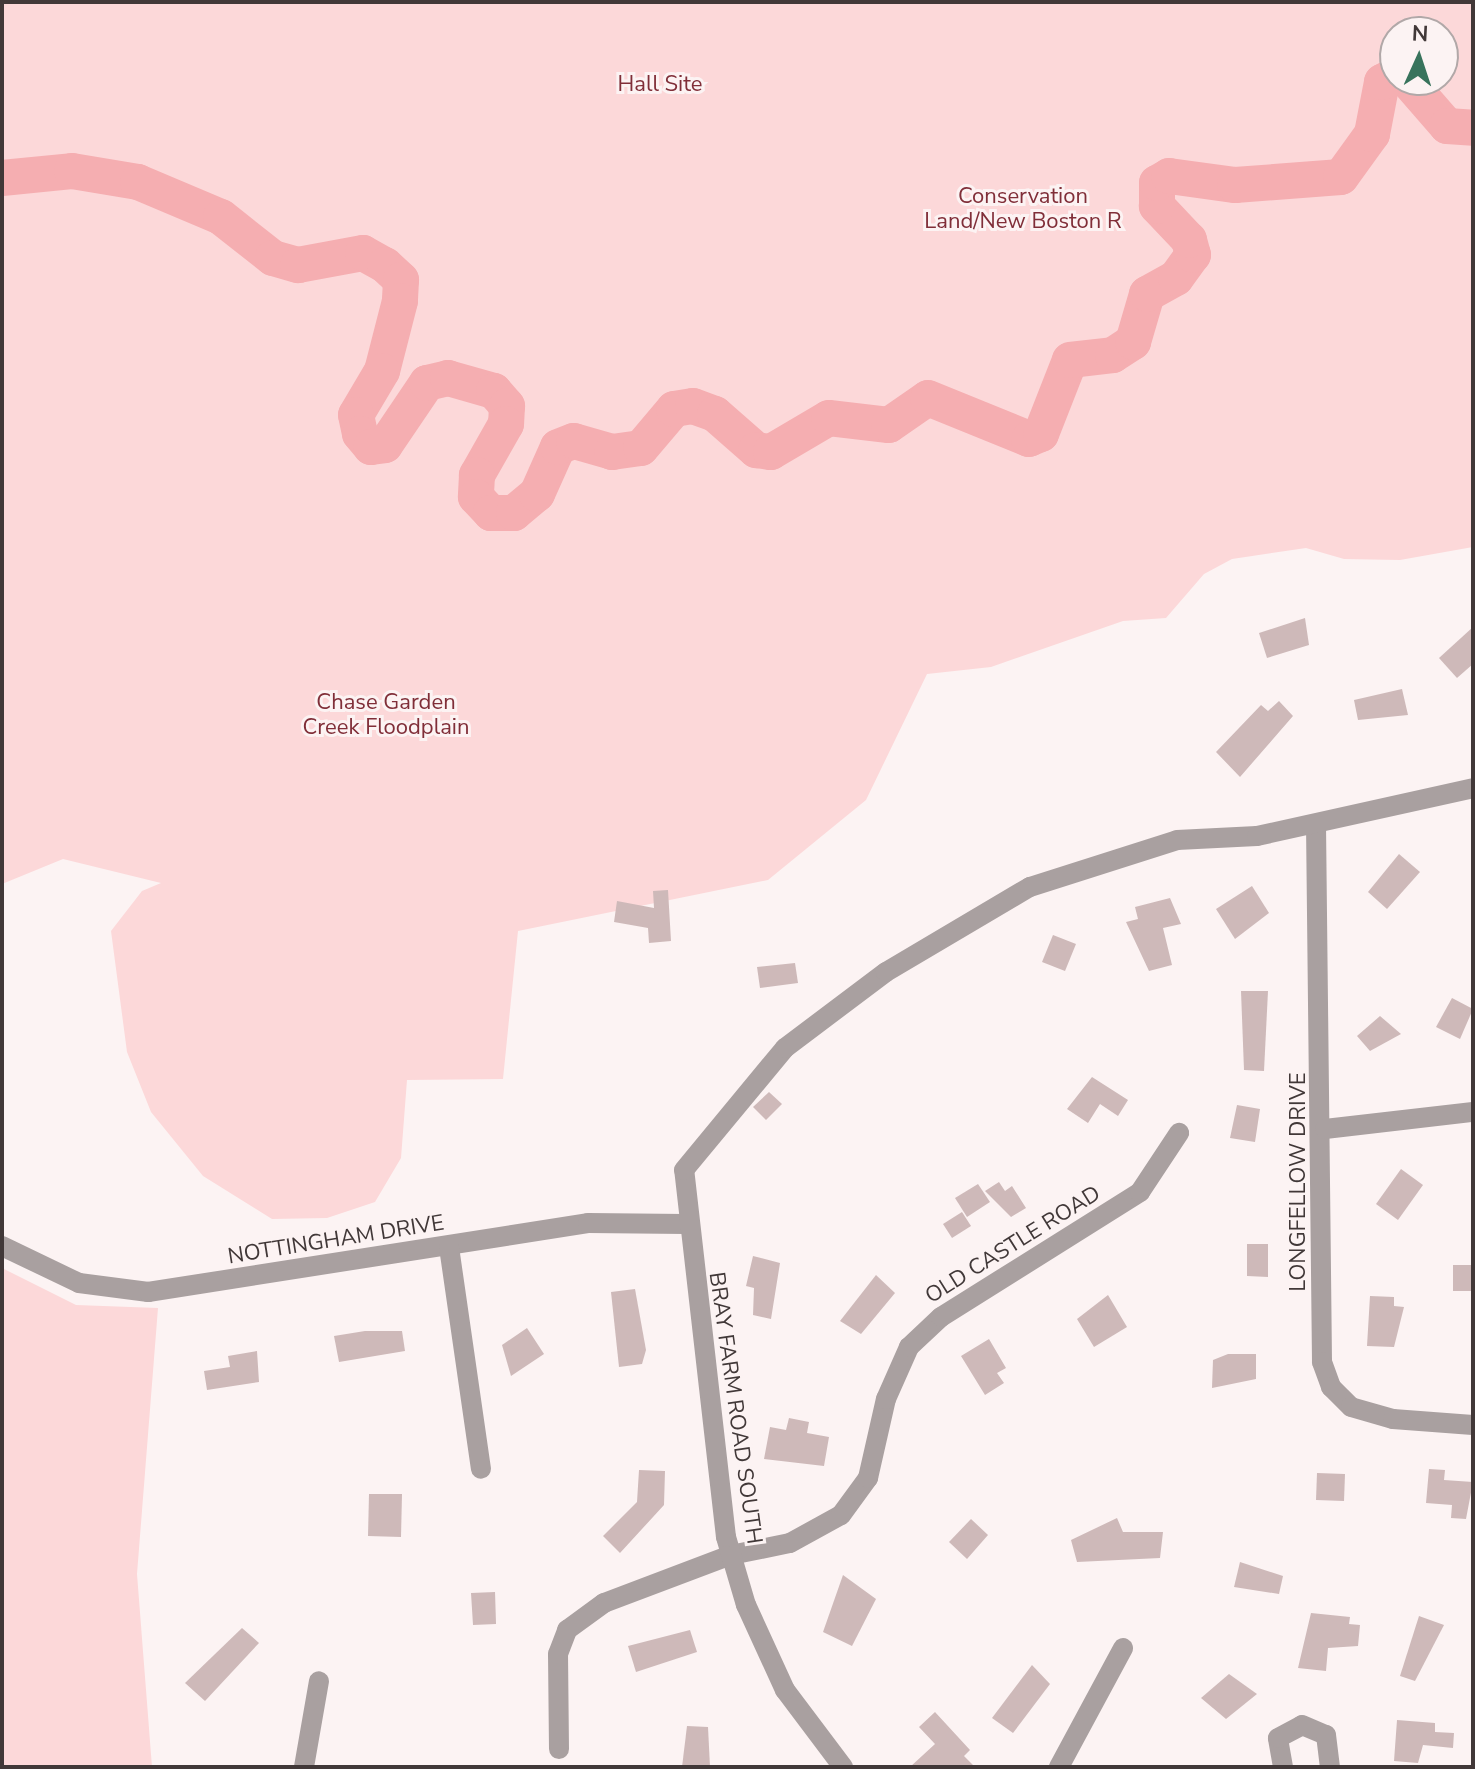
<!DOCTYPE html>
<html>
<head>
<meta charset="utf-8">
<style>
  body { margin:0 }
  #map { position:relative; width:1475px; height:1769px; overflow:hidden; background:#fcf3f3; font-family:"Nunito Sans",sans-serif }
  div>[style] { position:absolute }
  .green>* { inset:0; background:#fcd8d9 }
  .river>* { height:36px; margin:-18px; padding:0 18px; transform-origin:18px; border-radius:18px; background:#f5aeb1 }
  .building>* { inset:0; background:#ceb9b9 }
  .minor>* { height:20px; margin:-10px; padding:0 10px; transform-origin:10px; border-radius:10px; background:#a9a0a0 }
  .tertiary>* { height:20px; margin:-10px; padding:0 10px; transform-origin:10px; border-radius:10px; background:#a9a0a0 }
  span { translate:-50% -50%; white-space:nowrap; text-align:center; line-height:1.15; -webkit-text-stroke:6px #fcf3f3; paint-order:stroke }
  .park-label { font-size:22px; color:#802e38 }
  .street-label { font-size:22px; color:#413838 }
  .frame { position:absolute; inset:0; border:4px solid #413838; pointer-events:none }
  .north { position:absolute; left:1379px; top:16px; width:80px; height:80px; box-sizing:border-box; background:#fcf3f3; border:2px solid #b1a8a8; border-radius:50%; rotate:3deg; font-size:22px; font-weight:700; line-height:32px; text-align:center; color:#413838 }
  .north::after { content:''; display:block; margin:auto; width:28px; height:36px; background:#38735c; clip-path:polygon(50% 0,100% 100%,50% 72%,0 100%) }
</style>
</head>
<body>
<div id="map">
  <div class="green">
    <div style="clip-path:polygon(evenodd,2px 2px,1473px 2px,1473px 547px,1400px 560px,1344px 559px,1306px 548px,1232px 559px,1204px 574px,1166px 618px,1123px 621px,991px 667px,927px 674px,866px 800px,768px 880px,518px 931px,503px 1079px,407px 1080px,401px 1158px,375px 1202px,327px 1218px,272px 1219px,203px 1176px,151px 1112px,127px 1052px,111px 931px,142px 891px,161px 883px,63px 859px,2px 884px,2px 2px,1395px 32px,1443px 32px,1443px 80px,1395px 80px,1395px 32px)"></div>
    <div style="clip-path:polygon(2px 1268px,76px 1305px,158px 1308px,137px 1574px,152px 1767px,2px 1767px)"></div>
  </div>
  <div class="river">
    <div style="left:1407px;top:80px;width:61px;rotate:49deg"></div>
    <div style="left:1447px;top:126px;width:26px;rotate:4deg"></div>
    <div style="left:2px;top:178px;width:70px;rotate:-5.7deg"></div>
    <div style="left:72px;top:171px;width:67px;rotate:9.5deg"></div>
    <div style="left:138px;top:182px;width:90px;rotate:22.9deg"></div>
    <div style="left:221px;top:217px;width:66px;rotate:38.3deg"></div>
    <div style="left:273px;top:258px;width:26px;rotate:16deg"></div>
    <div style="left:298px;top:265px;width:66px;rotate:-10.5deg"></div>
    <div style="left:363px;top:253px;width:25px;rotate:29deg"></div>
    <div style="left:385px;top:265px;width:22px;rotate:43deg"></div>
    <div style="left:401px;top:280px;width:21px;rotate:93deg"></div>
    <div style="left:400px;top:301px;width:72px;rotate:104.4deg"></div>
    <div style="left:382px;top:371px;width:51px;rotate:120.6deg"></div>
    <div style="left:356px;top:415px;width:19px;rotate:78deg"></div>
    <div style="left:360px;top:434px;width:17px;rotate:50deg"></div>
    <div style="left:371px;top:447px;width:14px;rotate:-8deg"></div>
    <div style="left:385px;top:445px;width:75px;rotate:-55.9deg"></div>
    <div style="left:427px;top:383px;width:22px;rotate:-13deg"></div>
    <div style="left:448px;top:378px;width:48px;rotate:15.8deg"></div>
    <div style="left:494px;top:391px;width:20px;rotate:49deg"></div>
    <div style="left:507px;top:406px;width:18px;rotate:93deg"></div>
    <div style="left:506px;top:424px;width:59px;rotate:119.6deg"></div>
    <div style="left:477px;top:475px;width:22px;rotate:93deg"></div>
    <div style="left:476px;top:497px;width:22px;rotate:47deg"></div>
    <div style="left:491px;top:513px;width:23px"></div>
    <div style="left:514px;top:513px;width:30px;rotate:-40deg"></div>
    <div style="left:537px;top:494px;width:51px;rotate:-65.9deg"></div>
    <div style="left:558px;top:447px;width:17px;rotate:-21deg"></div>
    <div style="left:574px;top:441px;width:40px;rotate:16deg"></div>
    <div style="left:612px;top:452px;width:29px;rotate:-8deg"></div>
    <div style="left:641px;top:448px;width:51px;rotate:-49.8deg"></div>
    <div style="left:674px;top:409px;width:19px;rotate:-9deg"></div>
    <div style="left:693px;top:406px;width:23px;rotate:20deg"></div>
    <div style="left:715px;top:414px;width:55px;rotate:41.3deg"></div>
    <div style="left:756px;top:450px;width:15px;rotate:8deg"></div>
    <div style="left:771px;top:452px;width:67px;rotate:-30.4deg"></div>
    <div style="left:829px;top:418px;width:60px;rotate:6.7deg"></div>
    <div style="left:889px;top:425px;width:47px;rotate:-34.7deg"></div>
    <div style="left:928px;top:398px;width:109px;rotate:22.1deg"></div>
    <div style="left:1029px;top:439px;width:13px;rotate:-23deg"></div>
    <div style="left:1041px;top:434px;width:79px;rotate:-68.6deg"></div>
    <div style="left:1070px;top:360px;width:43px;rotate:-6.6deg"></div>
    <div style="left:1113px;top:355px;width:24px;rotate:-33deg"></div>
    <div style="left:1133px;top:342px;width:50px;rotate:-73.7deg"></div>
    <div style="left:1147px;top:294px;width:33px;rotate:-29deg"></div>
    <div style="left:1176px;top:278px;width:29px;rotate:-54deg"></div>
    <div style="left:1193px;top:255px;width:16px;rotate:-105deg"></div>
    <div style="left:1189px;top:240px;width:47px;rotate:-133.3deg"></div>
    <div style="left:1157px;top:206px;width:23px;rotate:-90deg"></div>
    <div style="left:1157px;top:183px;width:14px;rotate:-30deg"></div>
    <div style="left:1169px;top:176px;width:67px;rotate:7.8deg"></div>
    <div style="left:1235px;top:185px;width:106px;rotate:-4.3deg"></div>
    <div style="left:1341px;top:177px;width:53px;rotate:-54.2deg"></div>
    <div style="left:1372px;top:134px;width:53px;rotate:-79.1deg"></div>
    <div style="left:1382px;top:82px;width:15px;rotate:-28deg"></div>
  </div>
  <div class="building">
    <div style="clip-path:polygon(1305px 618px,1309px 645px,1267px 658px,1259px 633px)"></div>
    <div style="clip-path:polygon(1473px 627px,1473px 664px,1457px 678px,1439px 658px)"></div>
    <div style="clip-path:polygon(1402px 689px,1408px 715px,1358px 720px,1354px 700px)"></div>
    <div style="clip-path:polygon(1279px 701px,1293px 716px,1240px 777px,1216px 752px,1261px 705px,1268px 711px)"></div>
    <div style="clip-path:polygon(1399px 854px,1420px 872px,1387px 909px,1368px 892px)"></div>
    <div style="clip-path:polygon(1252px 886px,1269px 913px,1235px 939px,1216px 909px)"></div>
    <div style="clip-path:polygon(668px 890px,671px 941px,649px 943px,648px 928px,614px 922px,617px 901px,654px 908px,653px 891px)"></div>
    <div style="clip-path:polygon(1170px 898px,1181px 924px,1163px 928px,1172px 965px,1149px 971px,1126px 922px,1138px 919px,1135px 907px)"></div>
    <div style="clip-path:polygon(1053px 935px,1076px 944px,1065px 971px,1042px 962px)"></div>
    <div style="clip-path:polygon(795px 963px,798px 983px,760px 988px,757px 967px)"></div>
    <div style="clip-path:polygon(1241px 991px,1268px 991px,1264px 1071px,1244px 1070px)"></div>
    <div style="clip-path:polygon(1452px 998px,1473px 1009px,1460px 1039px,1436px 1027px)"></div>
    <div style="clip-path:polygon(1380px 1016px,1401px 1034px,1370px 1051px,1357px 1036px)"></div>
    <div style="clip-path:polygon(1092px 1077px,1128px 1100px,1118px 1116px,1100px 1104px,1088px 1123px,1067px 1109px)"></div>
    <div style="clip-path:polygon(769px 1092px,782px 1104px,766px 1120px,753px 1107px)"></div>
    <div style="clip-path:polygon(1237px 1105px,1260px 1109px,1255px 1142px,1230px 1138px)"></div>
    <div style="clip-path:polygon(1401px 1169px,1423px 1185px,1398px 1220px,1376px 1204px)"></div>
    <div style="clip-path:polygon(999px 1182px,1005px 1191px,1012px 1186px,1026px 1208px,1011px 1217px,985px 1191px)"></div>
    <div style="clip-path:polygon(978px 1184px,990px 1202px,967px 1217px,955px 1198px)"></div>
    <div style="clip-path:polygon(962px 1212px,971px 1226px,952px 1238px,943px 1224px)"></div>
    <div style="clip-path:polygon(1247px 1244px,1268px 1244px,1268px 1277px,1247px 1276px)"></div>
    <div style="clip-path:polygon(753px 1256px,780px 1263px,771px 1319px,753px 1315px,754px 1288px,746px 1286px)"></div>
    <div style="clip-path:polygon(1453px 1265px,1473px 1265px,1473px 1291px,1453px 1291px)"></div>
    <div style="clip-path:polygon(876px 1275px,895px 1293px,861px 1334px,840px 1321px)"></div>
    <div style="clip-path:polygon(635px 1289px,646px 1350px,642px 1364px,619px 1367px,611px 1292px)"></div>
    <div style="clip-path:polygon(1108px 1295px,1127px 1327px,1094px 1347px,1077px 1319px)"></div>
    <div style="clip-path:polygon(1370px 1296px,1394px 1297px,1394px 1306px,1404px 1307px,1394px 1347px,1367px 1346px)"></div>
    <div style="clip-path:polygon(527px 1328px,544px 1354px,511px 1376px,502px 1345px)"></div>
    <div style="clip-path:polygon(365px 1331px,402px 1331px,405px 1351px,339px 1362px,334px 1336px)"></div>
    <div style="clip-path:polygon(989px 1339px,1006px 1368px,997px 1373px,1004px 1383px,985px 1395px,961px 1356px)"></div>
    <div style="clip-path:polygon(257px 1351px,259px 1382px,207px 1390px,204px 1371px,230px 1367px,228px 1356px)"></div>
    <div style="clip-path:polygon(1228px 1354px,1256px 1354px,1256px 1379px,1212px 1388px,1213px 1360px)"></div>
    <div style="clip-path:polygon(789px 1418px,809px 1422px,807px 1433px,829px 1437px,824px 1466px,764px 1459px,770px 1427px,786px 1430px)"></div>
    <div style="clip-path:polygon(1429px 1469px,1445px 1470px,1444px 1480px,1473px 1482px,1466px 1519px,1451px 1518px,1452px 1505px,1426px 1503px)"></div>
    <div style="clip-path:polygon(639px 1470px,665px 1471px,664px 1505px,620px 1553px,603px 1536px,637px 1502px)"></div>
    <div style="clip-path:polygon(1317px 1473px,1345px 1474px,1344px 1501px,1316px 1500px)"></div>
    <div style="clip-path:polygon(369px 1494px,402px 1494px,401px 1537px,368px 1536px)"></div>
    <div style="clip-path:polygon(1117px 1518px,1123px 1532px,1163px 1532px,1160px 1558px,1077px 1562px,1071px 1540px)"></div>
    <div style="clip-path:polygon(971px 1519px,988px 1535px,967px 1559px,949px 1542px)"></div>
    <div style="clip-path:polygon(1240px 1562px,1283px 1576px,1279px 1594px,1234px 1587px)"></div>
    <div style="clip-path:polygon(843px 1575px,876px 1599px,852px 1646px,823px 1632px)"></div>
    <div style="clip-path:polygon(495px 1592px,496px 1624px,473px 1625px,471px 1593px)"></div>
    <div style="clip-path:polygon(1311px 1613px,1350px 1617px,1349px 1624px,1360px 1625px,1358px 1646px,1328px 1648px,1326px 1671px,1298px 1668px)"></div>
    <div style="clip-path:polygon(1419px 1616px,1444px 1625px,1415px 1681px,1400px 1676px)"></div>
    <div style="clip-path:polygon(242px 1628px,259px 1643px,205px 1701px,185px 1683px)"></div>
    <div style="clip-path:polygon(690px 1630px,697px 1652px,636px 1672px,628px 1646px)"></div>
    <div style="clip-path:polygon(1032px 1665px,1050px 1684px,1013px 1733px,992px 1718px)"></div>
    <div style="clip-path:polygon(1229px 1674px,1257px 1694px,1226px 1719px,1201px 1698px)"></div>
    <div style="clip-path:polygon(935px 1712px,970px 1750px,964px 1756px,975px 1767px,910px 1767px,935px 1744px,919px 1727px)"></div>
    <div style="clip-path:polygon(1397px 1720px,1435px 1723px,1435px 1732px,1454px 1733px,1453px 1748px,1423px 1745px,1418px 1763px,1394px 1761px)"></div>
    <div style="clip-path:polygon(687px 1726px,708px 1727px,710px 1767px,682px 1767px)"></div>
  </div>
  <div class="minor">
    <div style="left:1316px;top:824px;width:538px;rotate:89.36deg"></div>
    <div style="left:1322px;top:1362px;width:27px;rotate:70deg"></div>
    <div style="left:1331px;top:1387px;width:28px;rotate:45deg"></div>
    <div style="left:1351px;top:1407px;width:44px;rotate:15.9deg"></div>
    <div style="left:1393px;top:1419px;width:80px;rotate:4.3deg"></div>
    <div style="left:1177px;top:840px;width:80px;rotate:-2.9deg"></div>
    <div style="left:1257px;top:836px;width:221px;rotate:-12.5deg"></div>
    <div style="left:1325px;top:1129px;width:149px;rotate:-6.6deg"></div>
    <div style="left:2px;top:1246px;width:85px;rotate:25.7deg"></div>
    <div style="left:79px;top:1283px;width:70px;rotate:7.4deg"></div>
    <div style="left:148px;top:1292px;width:445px;rotate:-8.9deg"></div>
    <div style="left:588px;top:1223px;width:97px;rotate:0.6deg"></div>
    <div style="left:449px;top:1247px;width:224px;rotate:81.8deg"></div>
    <div style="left:559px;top:1749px;width:95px;rotate:-90.6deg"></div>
    <div style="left:558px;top:1654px;width:26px;rotate:-69deg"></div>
    <div style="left:567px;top:1630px;width:46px;rotate:-36.1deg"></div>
    <div style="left:604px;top:1603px;width:136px;rotate:-20.7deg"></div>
    <div style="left:731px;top:1555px;width:60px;rotate:-11.5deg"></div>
    <div style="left:790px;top:1543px;width:58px;rotate:-28.8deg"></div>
    <div style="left:841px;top:1515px;width:46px;rotate:-53.9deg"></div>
    <div style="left:868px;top:1478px;width:81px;rotate:-77.2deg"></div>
    <div style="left:886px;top:1399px;width:57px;rotate:-66.1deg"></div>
    <div style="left:909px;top:1347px;width:44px;rotate:-43.2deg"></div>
    <div style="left:941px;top:1317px;width:235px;rotate:-32.1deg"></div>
    <div style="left:1140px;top:1192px;width:71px;rotate:-56.5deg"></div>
    <div style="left:304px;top:1767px;width:87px;rotate:-80.1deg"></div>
    <div style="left:1059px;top:1767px;width:135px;rotate:-61.7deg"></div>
    <div style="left:1283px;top:1767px;width:29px;rotate:-100deg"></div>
    <div style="left:1278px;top:1738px;width:27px;rotate:-28deg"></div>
    <div style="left:1302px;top:1725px;width:26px;rotate:23deg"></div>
    <div style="left:1326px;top:1735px;width:32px;rotate:83deg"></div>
  </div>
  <div class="tertiary">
    <div style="left:843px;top:1767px;width:96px;rotate:-127deg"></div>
    <div style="left:785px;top:1690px;width:94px;rotate:-114.6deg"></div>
    <div style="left:746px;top:1605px;width:71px;rotate:-106.4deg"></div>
    <div style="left:726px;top:1537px;width:369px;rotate:-96.5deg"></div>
    <div style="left:684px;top:1170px;width:158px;rotate:-50.4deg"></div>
    <div style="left:785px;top:1048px;width:126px;rotate:-37deg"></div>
    <div style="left:886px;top:972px;width:167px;rotate:-30.6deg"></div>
    <div style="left:1030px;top:887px;width:154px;rotate:-17.7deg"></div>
  </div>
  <div class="park-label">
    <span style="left:660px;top:85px">Hall Site</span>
    <span style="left:1023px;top:209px">Conservation<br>Land/New Boston R</span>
    <span style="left:386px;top:715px">Chase Garden<br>Creek Floodplain</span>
  </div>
  <div class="street-label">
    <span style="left:1299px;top:1182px;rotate:-90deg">LONGFELLOW DRIVE</span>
    <span style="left:336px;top:1240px;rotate:-9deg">NOTTINGHAM DRIVE</span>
    <span style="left:1013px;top:1245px;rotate:-32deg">OLD CASTLE ROAD</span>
    <span style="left:735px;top:1408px;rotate:82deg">BRAY FARM ROAD SOUTH</span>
  </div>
  <div class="frame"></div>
  <div class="north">N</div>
</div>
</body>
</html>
